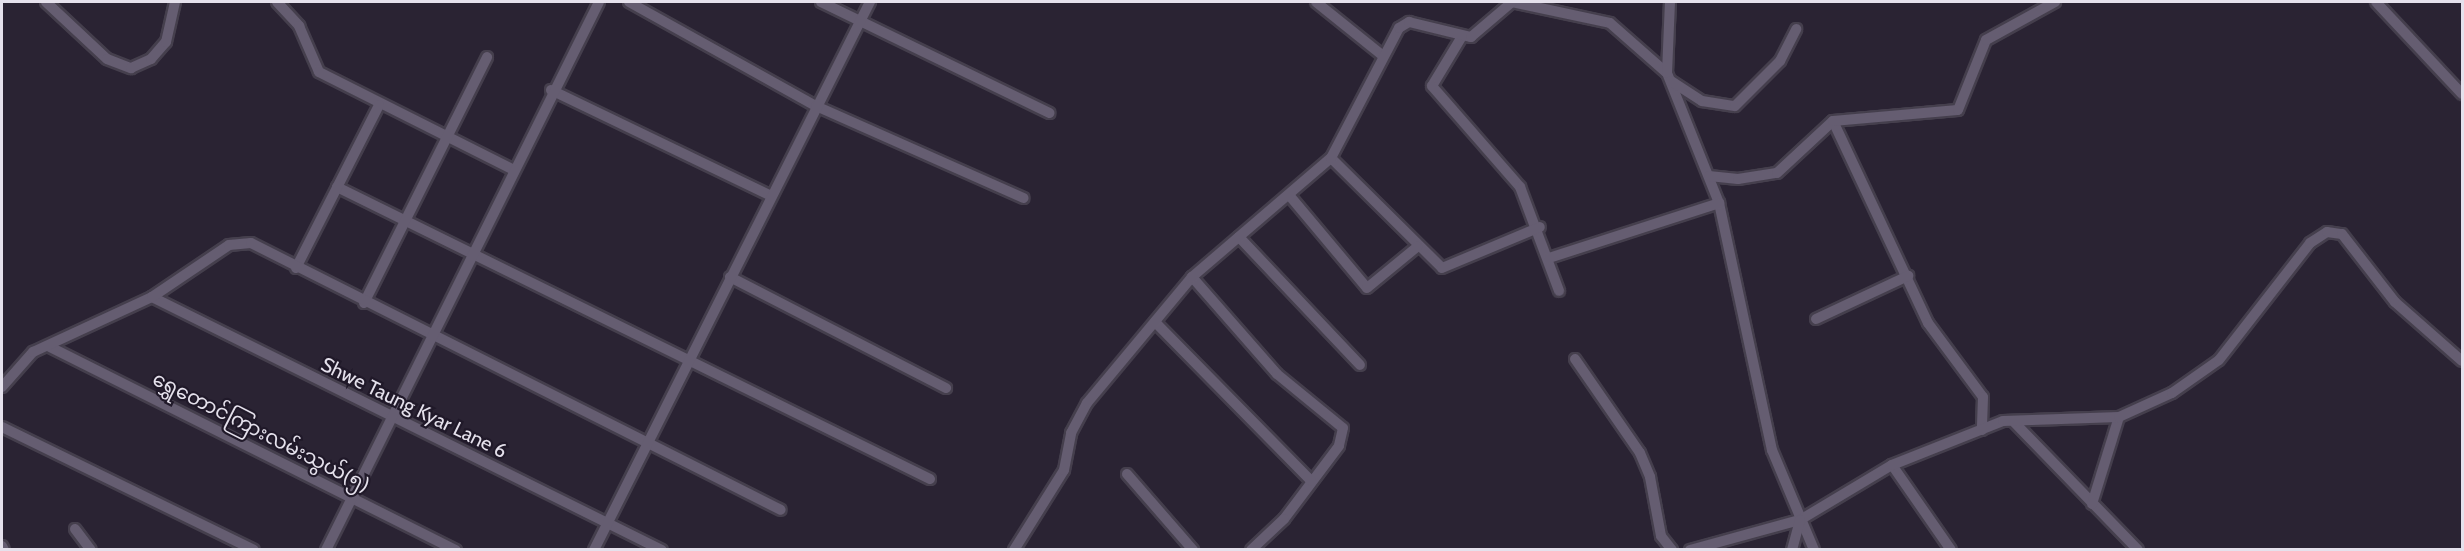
<!DOCTYPE html>
<html>
<head>
<meta charset="utf-8">
<style>
  body { margin:0 }
  #map { position:relative; width:2464px; height:551px; overflow:hidden; background:#2a2333; font-family:Cabin,"Noto Sans Myanmar",sans-serif }
  div>[style] { position:absolute }
  .roads { filter:drop-shadow(2px 0 #453f4d) drop-shadow(-2px 0 #453f4d) drop-shadow(0 2px #453f4d) drop-shadow(0 -2px #453f4d) }
  .minor>* { height:10px; margin:-5px; padding:0 5px; transform-origin:5px; border-radius:5px; background:#655d71 }
  span { translate:-50% -50%; white-space:nowrap; text-align:center; line-height:1.15; -webkit-text-stroke:4.5px #201929; paint-order:stroke }
  .street-label { font-size:20px; color:#e5e1ec }
  .frame { position:absolute; inset:0; border:3px solid #e5e1ec; pointer-events:none }
</style>
</head>
<body>
<div id="map">
  <div class="roads">
    <div class="minor">
      <div style="left:46px;top:2px;width:83px;rotate:43.1deg"></div>
      <div style="left:107px;top:59px;width:26px;rotate:21deg"></div>
      <div style="left:131px;top:68px;width:22px;rotate:-24deg"></div>
      <div style="left:151px;top:59px;width:23px;rotate:-49deg"></div>
      <div style="left:166px;top:42px;width:41px;rotate:-77.3deg"></div>
      <div style="left:277px;top:2px;width:33px;rotate:47deg"></div>
      <div style="left:299px;top:26px;width:50px;rotate:66.5deg"></div>
      <div style="left:319px;top:72px;width:216px;rotate:26.7deg"></div>
      <div style="left:629px;top:2px;width:214px;rotate:29.1deg"></div>
      <div style="left:816px;top:106px;width:227px;rotate:23.9deg"></div>
      <div style="left:821px;top:2px;width:254px;rotate:25.9deg"></div>
      <div style="left:1316px;top:2px;width:85px;rotate:38.8deg"></div>
      <div style="left:1512px;top:2px;width:100px;rotate:12.1deg"></div>
      <div style="left:1610px;top:23px;width:76px;rotate:41.3deg"></div>
      <div style="left:1667px;top:73px;width:140px;rotate:68.2deg"></div>
      <div style="left:1719px;top:203px;width:253px;rotate:77.9deg"></div>
      <div style="left:1772px;top:450px;width:108px;rotate:67.2deg"></div>
      <div style="left:2376px;top:2px;width:126px;rotate:46.9deg"></div>
      <div style="left:1461px;top:38px;width:56px;rotate:121.1deg"></div>
      <div style="left:1432px;top:86px;width:134px;rotate:48.9deg"></div>
      <div style="left:1520px;top:187px;width:111px;rotate:69.4deg"></div>
      <div style="left:1667px;top:73px;width:71px;rotate:-87.6deg"></div>
      <div style="left:1671px;top:81px;width:37px;rotate:33deg"></div>
      <div style="left:1702px;top:101px;width:33px;rotate:9deg"></div>
      <div style="left:1735px;top:106px;width:64px;rotate:-45deg"></div>
      <div style="left:1780px;top:61px;width:36px;rotate:-63deg"></div>
      <div style="left:551px;top:90px;width:244px;rotate:25.7deg"></div>
      <div style="left:1833px;top:121px;width:223px;rotate:64.8deg"></div>
      <div style="left:1928px;top:323px;width:92px;rotate:53.4deg"></div>
      <div style="left:1983px;top:397px;width:33px;rotate:92deg"></div>
      <div style="left:1331px;top:158px;width:156px;rotate:44.7deg"></div>
      <div style="left:1442px;top:268px;width:106px;rotate:-22.7deg"></div>
      <div style="left:1709px;top:176px;width:29px;rotate:6deg"></div>
      <div style="left:1738px;top:179px;width:39px;rotate:-9deg"></div>
      <div style="left:1777px;top:173px;width:76px;rotate:-42.9deg"></div>
      <div style="left:1833px;top:121px;width:125px;rotate:-5deg"></div>
      <div style="left:1958px;top:110px;width:75px;rotate:-68.2deg"></div>
      <div style="left:1986px;top:40px;width:79px;rotate:-28.8deg"></div>
      <div style="left:337px;top:187px;width:661px;rotate:26.22deg"></div>
      <div style="left:1289px;top:195px;width:121px;rotate:50deg"></div>
      <div style="left:1367px;top:288px;width:65px;rotate:-39.4deg"></div>
      <div style="left:1239px;top:237px;width:176px;rotate:46.6deg"></div>
      <div style="left:1549px;top:258px;width:179px;rotate:-17.9deg"></div>
      <div style="left:296px;top:268px;width:183px;rotate:-63deg"></div>
      <div style="left:730px;top:277px;width:243px;rotate:27.2deg"></div>
      <div style="left:1192px;top:277px;width:129px;rotate:48.8deg"></div>
      <div style="left:1277px;top:374px;width:85px;rotate:39.3deg"></div>
      <div style="left:1343px;top:428px;width:18px;rotate:103deg"></div>
      <div style="left:1339px;top:446px;width:91px;rotate:127deg"></div>
      <div style="left:1284px;top:519px;width:45px;rotate:136.8deg"></div>
      <div style="left:152px;top:297px;width:569px;rotate:26.39deg"></div>
      <div style="left:364px;top:303px;width:275px;rotate:-63.4deg"></div>
      <div style="left:1816px;top:319px;width:102px;rotate:-25.1deg"></div>
      <div style="left:1155px;top:322px;width:223px;rotate:45.5deg"></div>
      <div style="left:50px;top:347px;width:454px;rotate:26.6deg"></div>
      <div style="left:1575px;top:359px;width:114px;rotate:55.3deg"></div>
      <div style="left:1640px;top:453px;width:26px;rotate:67deg"></div>
      <div style="left:1650px;top:477px;width:60px;rotate:79.4deg"></div>
      <div style="left:1661px;top:536px;width:18px;rotate:52deg"></div>
      <div style="left:2px;top:387px;width:47px;rotate:-48.5deg"></div>
      <div style="left:33px;top:352px;width:131px;rotate:-24.8deg"></div>
      <div style="left:152px;top:297px;width:93px;rotate:-34deg"></div>
      <div style="left:229px;top:245px;width:22px;rotate:-5deg"></div>
      <div style="left:251px;top:243px;width:593px;rotate:26.74deg"></div>
      <div style="left:2014px;top:422px;width:178px;rotate:45.9deg"></div>
      <div style="left:2px;top:427px;width:280px;rotate:26deg"></div>
      <div style="left:1892px;top:465px;width:103px;rotate:55.2deg"></div>
      <div style="left:1127px;top:474px;width:101px;rotate:49deg"></div>
      <div style="left:2092px;top:504px;width:91px;rotate:-72.8deg"></div>
      <div style="left:75px;top:529px;width:26px;rotate:53deg"></div>
      <div style="left:2px;top:546px;width:4px;rotate:63deg"></div>
      <div style="left:326px;top:550px;width:612px;rotate:-63.52deg"></div>
      <div style="left:594px;top:550px;width:614px;rotate:-63.27deg"></div>
      <div style="left:1014px;top:550px;width:94px;rotate:-58deg"></div>
      <div style="left:1064px;top:470px;width:38px;rotate:-79deg"></div>
      <div style="left:1071px;top:433px;width:34px;rotate:-62deg"></div>
      <div style="left:1087px;top:403px;width:164px;rotate:-50.2deg"></div>
      <div style="left:1192px;top:277px;width:183px;rotate:-40.6deg"></div>
      <div style="left:1331px;top:158px;width:147px;rotate:-62.4deg"></div>
      <div style="left:1399px;top:28px;width:12px;rotate:-31deg"></div>
      <div style="left:1409px;top:22px;width:64px;rotate:13.6deg"></div>
      <div style="left:1471px;top:37px;width:54px;rotate:-40.5deg"></div>
      <div style="left:1690px;top:550px;width:114px;rotate:-15.3deg"></div>
      <div style="left:1800px;top:520px;width:107px;rotate:-30.9deg"></div>
      <div style="left:1892px;top:465px;width:119px;rotate:-21.6deg"></div>
      <div style="left:2003px;top:421px;width:116px;rotate:-2deg"></div>
      <div style="left:2119px;top:417px;width:58px;rotate:-24.4deg"></div>
      <div style="left:2172px;top:393px;width:57px;rotate:-35.1deg"></div>
      <div style="left:2219px;top:360px;width:148px;rotate:-52.1deg"></div>
      <div style="left:2310px;top:243px;width:20px;rotate:-33deg"></div>
      <div style="left:2327px;top:232px;width:15px;rotate:8deg"></div>
      <div style="left:2342px;top:234px;width:86px;rotate:52.1deg"></div>
      <div style="left:2395px;top:302px;width:89px;rotate:41.4deg"></div>
      <div style="left:1792px;top:550px;width:31px;rotate:-75deg"></div>
    </div>
  </div>
  <div class="street-label">
    <span style="left:414px;top:408px;rotate:26deg">Shwe Taung Kyar Lane 6</span>
    <span style="left:261px;top:432px;rotate:27deg">ရွှေတောင်ကြားလမ်းသွယ်(၅)</span>
  </div>
  <div class="frame"></div>
</div>
</body>
</html>
